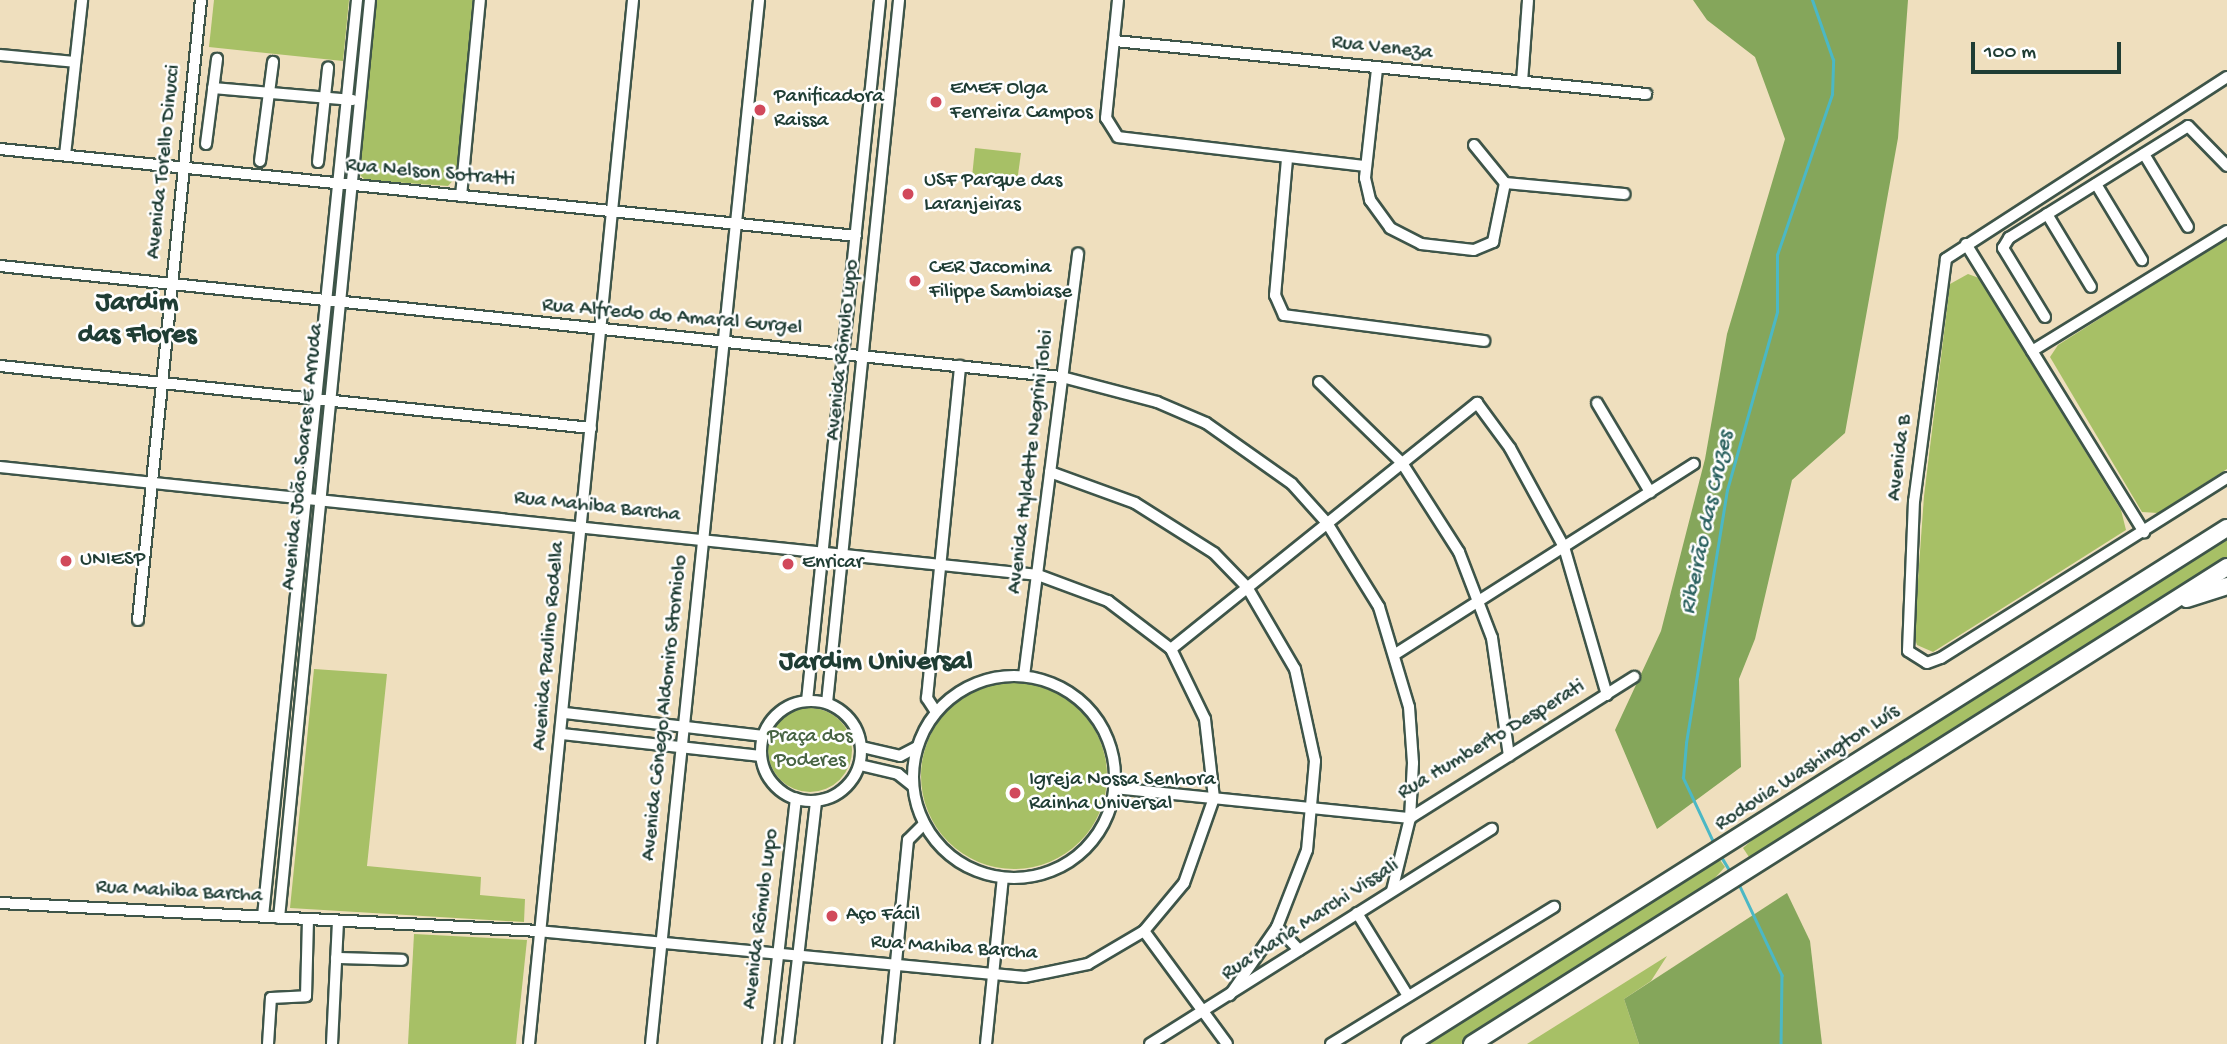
<!DOCTYPE html>
<html>
<head>
<meta charset="utf-8">
<style>
  body { margin:0 }
  #map { position:relative; width:2227px; height:1044px; overflow:hidden; background:#efdfbe; font-family:"Gochi Hand",sans-serif }
  div>[style] { position:absolute }
  .green>* { inset:0; background:#a7c066 }
  .round { border-radius:50% }
  .forest>* { inset:0; background:#85a65b }
  .stream>* { height:2.5px; margin:-1.25px; padding:0 1.25px; transform-origin:1.25px; border-radius:1.25px; background:#4bb8c5 }
  .roads { filter:drop-shadow(2px 0 #3e5549) drop-shadow(-2px 0 #3e5549) drop-shadow(0 2px #3e5549) drop-shadow(0 -2px #3e5549) }
  .minor>* { height:10px; margin:-5px; padding:0 5px; transform-origin:5px; border-radius:5px; background:#fff }
  .minor>.ring { margin:-5px; padding:0; box-sizing:content-box; background:none; border:10px solid #fff; border-radius:50% }
  .highway>* { height:16px; margin:-8px; padding:0 8px; transform-origin:8px; border-radius:8px; background:#fff }
  .dots>* { width:19px; height:19px; translate:-50% -50%; box-sizing:border-box; border:4px solid #fff; border-radius:50% }
  span { translate:-50% -50%; white-space:nowrap; text-align:center; line-height:1.15; -webkit-text-stroke:5px #fff; paint-order:stroke }
  .street-label { font-size:21px; color:#1f3d34 }
  .poi-label { font-size:21px; color:#1f3d34 }
  .left { translate:0 -50%; text-align:left }
  .park-label { font-size:21px; color:#486443 }
  .water-label { font-size:23px; color:#2c6260; font-style:italic }
  .district-label { font-size:28px; color:#1f3d34; font-weight:700 }
  .scale { position:absolute; left:1971px; top:42px; width:150px; height:32px; box-sizing:border-box; border:4px solid #1f3d34; border-top:0; padding-left:9px; font-size:21px; line-height:24px; white-space:nowrap; color:#1f3d34; -webkit-text-stroke:5px #fff; paint-order:stroke }
</style>
</head>
<body>
<div id="map">
  <div class="green">
    <div style="clip-path:polygon(214px 0,349px 0,343px 61px,209px 47px)"></div>
    <div style="clip-path:polygon(375px 0,474px 0,457px 176px,448px 186px,365px 180px,358px 173px)"></div>
    <div style="clip-path:polygon(975px 148px,1021px 153px,1017px 182px,972px 177px)"></div>
    <div style="clip-path:polygon(2227px 238px,2227px 469px,2158px 513px,2142px 512px,2050px 357px,2058px 345px)"></div>
    <div style="clip-path:polygon(1968px 274px,1979px 278px,2121px 510px,2126px 530px,1933px 652px,1917px 645px,1914px 636px,1924px 496px,1950px 284px)"></div>
    <div style="clip-path:polygon(2227px 535px,2227px 562px,1782px 843px,1749px 857px,1743px 848px,1774px 821px)"></div>
    <div style="clip-path:polygon(314px 669px,387px 674px,367px 866px,481px 877px,480px 895px,525px 899px,524px 922px,290px 908px)"></div>
    <div class="round" style="left:921px;top:683px;width:186px;height:186px"></div>
    <div class="round" style="left:768px;top:708px;width:84px;height:84px"></div>
    <div style="clip-path:polygon(1720px 860px,1725px 867px,1701px 893px,1461px 1044px,1420px 1044px)"></div>
    <div style="clip-path:polygon(414px 934px,527px 940px,516px 1044px,408px 1044px)"></div>
    <div style="clip-path:polygon(1667px 956px,1651px 981px,1624px 999px,1639px 1044px,1527px 1044px)"></div>
  </div>
  <div class="forest">
    <div style="clip-path:polygon(1693px 0,1908px 0,1898px 138px,1845px 433px,1792px 480px,1755px 639px,1739px 679px,1741px 767px,1657px 829px,1615px 730px,1661px 631px,1705px 459px,1727px 334px,1785px 139px,1755px 57px,1707px 20px)"></div>
    <div style="clip-path:polygon(1787px 893px,1810px 941px,1822px 1044px,1639px 1044px,1624px 999px)"></div>
  </div>
  <div class="stream">
    <div style="left:1714px;top:844px;width:73px;rotate:-115.2deg"></div>
    <div style="left:1683px;top:778px;width:35px;rotate:-85deg"></div>
    <div style="left:1686px;top:743px;width:256px;rotate:-80.8deg"></div>
    <div style="left:1727px;top:490px;width:185px;rotate:-74.3deg"></div>
    <div style="left:1777px;top:312px;width:57px;rotate:-90deg"></div>
    <div style="left:1777px;top:255px;width:170px;rotate:-71.1deg"></div>
    <div style="left:1832px;top:94px;width:34px;rotate:-88deg"></div>
    <div style="left:1833px;top:60px;width:64px;rotate:-109.3deg"></div>
    <div style="left:1721px;top:856px;width:21px;rotate:59deg"></div>
    <div style="left:1738px;top:882px;width:103px;rotate:64.7deg"></div>
    <div style="left:1782px;top:975px;width:69px;rotate:90.8deg"></div>
  </div>
  <div class="roads">
    <div class="minor">
      <div style="left:1118px;top:0;width:119px;rotate:95.8deg"></div>
      <div style="left:1106px;top:118px;width:22px;rotate:58deg"></div>
      <div style="left:1118px;top:137px;width:249px;rotate:6.7deg"></div>
      <div style="left:1115px;top:41px;width:534px;rotate:5.7deg"></div>
      <div style="left:0;top:55px;width:75px;rotate:5.3deg"></div>
      <div style="left:1377px;top:69px;width:110px;rotate:96.3deg"></div>
      <div style="left:1365px;top:178px;width:23px;rotate:77deg"></div>
      <div style="left:1370px;top:200px;width:34px;rotate:54deg"></div>
      <div style="left:1390px;top:228px;width:35px;rotate:27deg"></div>
      <div style="left:1421px;top:244px;width:53px;rotate:6.5deg"></div>
      <div style="left:1474px;top:250px;width:21px;rotate:-23deg"></div>
      <div style="left:1493px;top:242px;width:60px;rotate:-78.5deg"></div>
      <div style="left:1505px;top:183px;width:49px;rotate:-129.2deg"></div>
      <div style="left:2227px;top:77px;width:335px;rotate:147.1deg"></div>
      <div style="left:1946px;top:259px;width:244px;rotate:97.5deg"></div>
      <div style="left:1914px;top:501px;width:150px;rotate:92.3deg"></div>
      <div style="left:1908px;top:651px;width:22px;rotate:32deg"></div>
      <div style="left:1927px;top:663px;width:15px;rotate:-20deg"></div>
      <div style="left:1941px;top:658px;width:338px;rotate:-32.2deg"></div>
      <div style="left:1522px;top:82px;width:82px;rotate:-85.8deg"></div>
      <div style="left:213px;top:88px;width:140px;rotate:4.9deg"></div>
      <div style="left:206px;top:144px;width:86px;rotate:-82.6deg"></div>
      <div style="left:0;top:149px;width:860px;rotate:5.8deg"></div>
      <div style="left:2144px;top:154px;width:85px;rotate:58.9deg"></div>
      <div style="left:65px;top:155px;width:156px;rotate:-83.7deg"></div>
      <div style="left:1287px;top:159px;width:137px;rotate:95deg"></div>
      <div style="left:1275px;top:295px;width:22px;rotate:66deg"></div>
      <div style="left:1284px;top:315px;width:202px;rotate:7.4deg"></div>
      <div style="left:260px;top:161px;width:100px;rotate:-82.5deg"></div>
      <div style="left:318px;top:162px;width:95px;rotate:-83.9deg"></div>
      <div style="left:1505px;top:183px;width:120px;rotate:5.3deg"></div>
      <div style="left:2096px;top:184px;width:89px;rotate:58.8deg"></div>
      <div style="left:461px;top:196px;width:197px;rotate:-84.5deg"></div>
      <div style="left:2047px;top:214px;width:85px;rotate:58.9deg"></div>
      <div style="left:1966px;top:244px;width:339px;rotate:58.3deg"></div>
      <div style="left:0;top:266px;width:1068px;rotate:5.97deg"></div>
      <div style="left:1062px;top:377px;width:98px;rotate:14.7deg"></div>
      <div style="left:1157px;top:402px;width:53px;rotate:23.2deg"></div>
      <div style="left:1206px;top:423px;width:105px;rotate:35.3deg"></div>
      <div style="left:1292px;top:484px;width:52px;rotate:48.1deg"></div>
      <div style="left:1327px;top:523px;width:99px;rotate:58.2deg"></div>
      <div style="left:1379px;top:607px;width:104px;rotate:73.3deg"></div>
      <div style="left:1409px;top:707px;width:56px;rotate:85.9deg"></div>
      <div style="left:1413px;top:763px;width:55px;rotate:93.1deg"></div>
      <div style="left:1410px;top:818px;width:75px;rotate:103.9deg"></div>
      <div style="left:2045px;top:317px;width:81px;rotate:-121.3deg"></div>
      <div style="left:2003px;top:248px;width:12px;rotate:-59deg"></div>
      <div style="left:2009px;top:238px;width:211px;rotate:-32deg"></div>
      <div style="left:2188px;top:126px;width:56px;rotate:45.7deg"></div>
      <div style="left:2032px;top:351px;width:229px;rotate:-31.6deg"></div>
      <div style="left:0;top:366px;width:594px;rotate:5.99deg"></div>
      <div style="left:1319px;top:382px;width:116px;rotate:44.3deg"></div>
      <div style="left:1402px;top:463px;width:106px;rotate:57.4deg"></div>
      <div style="left:1459px;top:552px;width:92px;rotate:69deg"></div>
      <div style="left:1492px;top:638px;width:119px;rotate:81.8deg"></div>
      <div style="left:1597px;top:403px;width:104px;rotate:59.2deg"></div>
      <div style="left:0;top:467px;width:1044px;rotate:5.94deg"></div>
      <div style="left:1038px;top:575px;width:75px;rotate:20.4deg"></div>
      <div style="left:1108px;top:601px;width:79px;rotate:37.3deg"></div>
      <div style="left:1171px;top:649px;width:78px;rotate:64.1deg"></div>
      <div style="left:1205px;top:719px;width:80px;rotate:83.5deg"></div>
      <div style="left:1214px;top:798px;width:90px;rotate:109.4deg"></div>
      <div style="left:1184px;top:883px;width:62px;rotate:129.8deg"></div>
      <div style="left:1144px;top:931px;width:65px;rotate:149.5deg"></div>
      <div style="left:1088px;top:964px;width:64px;rotate:168.3deg"></div>
      <div style="left:1025px;top:977px;width:487px;rotate:-174.6deg"></div>
      <div style="left:540px;top:931px;width:541px;rotate:-177.03deg"></div>
      <div style="left:1050px;top:472px;width:90px;rotate:20deg"></div>
      <div style="left:1135px;top:503px;width:93px;rotate:32.3deg"></div>
      <div style="left:1214px;top:553px;width:47px;rotate:45.9deg"></div>
      <div style="left:1247px;top:587px;width:95px;rotate:59.7deg"></div>
      <div style="left:1295px;top:669px;width:94px;rotate:77.7deg"></div>
      <div style="left:1315px;top:761px;width:89px;rotate:95.1deg"></div>
      <div style="left:1307px;top:850px;width:83px;rotate:111.3deg"></div>
      <div style="left:1277px;top:927px;width:83px;rotate:124.7deg"></div>
      <div style="left:138px;top:620px;width:623px;rotate:-84.2deg"></div>
      <div style="left:1171px;top:649px;width:393px;rotate:-38.8deg"></div>
      <div style="left:1477px;top:403px;width:56px;rotate:53.7deg"></div>
      <div style="left:1510px;top:448px;width:113px;rotate:61.4deg"></div>
      <div style="left:1564px;top:547px;width:154px;rotate:73.8deg"></div>
      <div style="left:1397px;top:653px;width:352px;rotate:-32.5deg"></div>
      <div style="left:1024px;top:676px;width:426px;rotate:-82.7deg"></div>
      <div class="ring" style="left:913px;top:676px;width:192px;height:192px"></div>
      <div class="ring" style="left:761px;top:701px;width:90px;height:90px"></div>
      <div style="left:807px;top:701px;width:705px;rotate:-84.05deg"></div>
      <div style="left:827px;top:703px;width:707px;rotate:-84.15deg"></div>
      <div style="left:936px;top:712px;width:17px;rotate:-123deg"></div>
      <div style="left:927px;top:698px;width:334px;rotate:-84.3deg"></div>
      <div style="left:565px;top:713px;width:200px;rotate:6.6deg"></div>
      <div style="left:562px;top:734px;width:200px;rotate:6.3deg"></div>
      <div style="left:862px;top:747px;width:39px;rotate:13deg"></div>
      <div style="left:900px;top:756px;width:19px;rotate:-28deg"></div>
      <div style="left:860px;top:765px;width:39px;rotate:13deg"></div>
      <div style="left:898px;top:774px;width:19px;rotate:39deg"></div>
      <div style="left:1114px;top:788px;width:298px;rotate:5.8deg"></div>
      <div style="left:1410px;top:818px;width:265px;rotate:-32.2deg"></div>
      <div style="left:1357px;top:913px;width:97px;rotate:58.4deg"></div>
      <div style="left:263px;top:916px;width:921px;rotate:-84.14deg"></div>
      <div style="left:279px;top:918px;width:922px;rotate:-84.34deg"></div>
      <div style="left:1277px;top:927px;width:32px;rotate:46deg"></div>
      <div style="left:1144px;top:931px;width:140px;rotate:53.7deg"></div>
      <div style="left:336px;top:958px;width:66px;rotate:1.7deg"></div>
      <div style="left:268px;top:1044px;width:46px;rotate:-86.3deg"></div>
      <div style="left:271px;top:998px;width:35px;rotate:-3deg"></div>
      <div style="left:306px;top:996px;width:77px;rotate:-88.5deg"></div>
      <div style="left:332px;top:1044px;width:123px;rotate:-87.2deg"></div>
      <div style="left:529px;top:1044px;width:1049px;rotate:-84.31deg"></div>
      <div style="left:651px;top:1044px;width:1050px;rotate:-84.09deg"></div>
      <div style="left:768px;top:1044px;width:247px;rotate:-83.5deg"></div>
      <div style="left:788px;top:1044px;width:244px;rotate:-83.4deg"></div>
      <div style="left:888px;top:1044px;width:205px;rotate:-84.4deg"></div>
      <div style="left:908px;top:840px;width:23px;rotate:-45deg"></div>
      <div style="left:986px;top:1044px;width:167px;rotate:-84.2deg"></div>
      <div style="left:1150px;top:1044px;width:404px;rotate:-32.2deg"></div>
      <div style="left:1331px;top:1044px;width:262px;rotate:-31.6deg"></div>
    </div>
    <div class="highway">
      <div style="left:2187px;top:599px;width:42px;rotate:-18deg"></div>
      <div style="left:1410px;top:1044px;width:966px;rotate:-32.28deg"></div>
      <div style="left:1472px;top:1044px;width:893px;rotate:-32.28deg"></div>
    </div>
  </div>
  <div class="dots">
    <div style="left:936px;top:102px;background:#d1495b"></div>
    <div style="left:760px;top:110px;background:#d1495b"></div>
    <div style="left:908px;top:194px;background:#d1495b"></div>
    <div style="left:915px;top:281px;background:#d1495b"></div>
    <div style="left:66px;top:561px;background:#d1495b"></div>
    <div style="left:788px;top:564px;background:#d1495b"></div>
    <div style="left:1015px;top:793px;background:#d1495b"></div>
    <div style="left:832px;top:916px;background:#d1495b"></div>
  </div>
  <div class="street-label">
    <span style="left:1382px;top:49px;rotate:6deg">Rua Veneza</span>
    <span style="left:165px;top:162px;rotate:-84deg">Avenida Torello Dinucci</span>
    <span style="left:430px;top:174px;rotate:5deg">Rua Nelson Sotratti</span>
    <span style="left:672px;top:318px;rotate:5deg">Rua Alfredo do Amaral Gurgel</span>
    <span style="left:844px;top:350px;rotate:-84deg">Avenida Rômulo Lupo</span>
    <span style="left:304px;top:457px;rotate:-84deg">Avenida João Soares E Arruda</span>
    <span style="left:1901px;top:458px;rotate:-83deg">Avenida B</span>
    <span style="left:1032px;top:462px;rotate:-83deg">Avenida Hyldette Negrini Toloi</span>
    <span style="left:597px;top:508px;rotate:6deg">Rua Mahiba Barcha</span>
    <span style="left:550px;top:646px;rotate:-85deg">Avenida Paulino Rodella</span>
    <span style="left:666px;top:708px;rotate:-84deg">Avenida Cônego Aldomiro Storniolo</span>
    <span style="left:1492px;top:741px;rotate:-31deg">Rua Humberto Desperati</span>
    <span style="left:1808px;top:769px;rotate:-33deg">Rodovia Washington Luís</span>
    <span style="left:179px;top:893px;rotate:3deg">Rua Mahiba Barcha</span>
    <span style="left:762px;top:919px;rotate:-83deg">Avenida Rômulo Lupo</span>
    <span style="left:1311px;top:921px;rotate:-33deg">Rua Maria Marchi Vissali</span>
    <span style="left:954px;top:949px;rotate:4deg">Rua Mahiba Barcha</span>
  </div>
  <div class="poi-label">
    <span class="left" style="left:950px;top:102px">EMEF Olga<br>Ferreira Campos</span>
    <span class="left" style="left:774px;top:110px">Panificadora<br>Raissa</span>
    <span class="left" style="left:924px;top:194px">USF Parque das<br>Laranjeiras</span>
    <span class="left" style="left:929px;top:281px">CER Jacomina<br>Filippe Sambiase</span>
    <span class="left" style="left:80px;top:561px">UNIESP</span>
    <span class="left" style="left:802px;top:564px">Enricar</span>
    <span class="left" style="left:1029px;top:793px">Igreja Nossa Senhora<br>Rainha Universal</span>
    <span class="left" style="left:846px;top:916px">Aço Fácil</span>
  </div>
  <div class="park-label">
    <span style="left:810px;top:750px">Praça dos<br>Poderes</span>
  </div>
  <div class="water-label">
    <span style="left:1708px;top:523px;rotate:-78deg">Ribeirão das Cruzes</span>
  </div>
  <div class="district-label">
    <span style="left:137px;top:320px">Jardim<br>das Flores</span>
    <span style="left:876px;top:663px">Jardim Universal</span>
  </div>
  <div class="scale">100 m</div>
</div>
</body>
</html>
